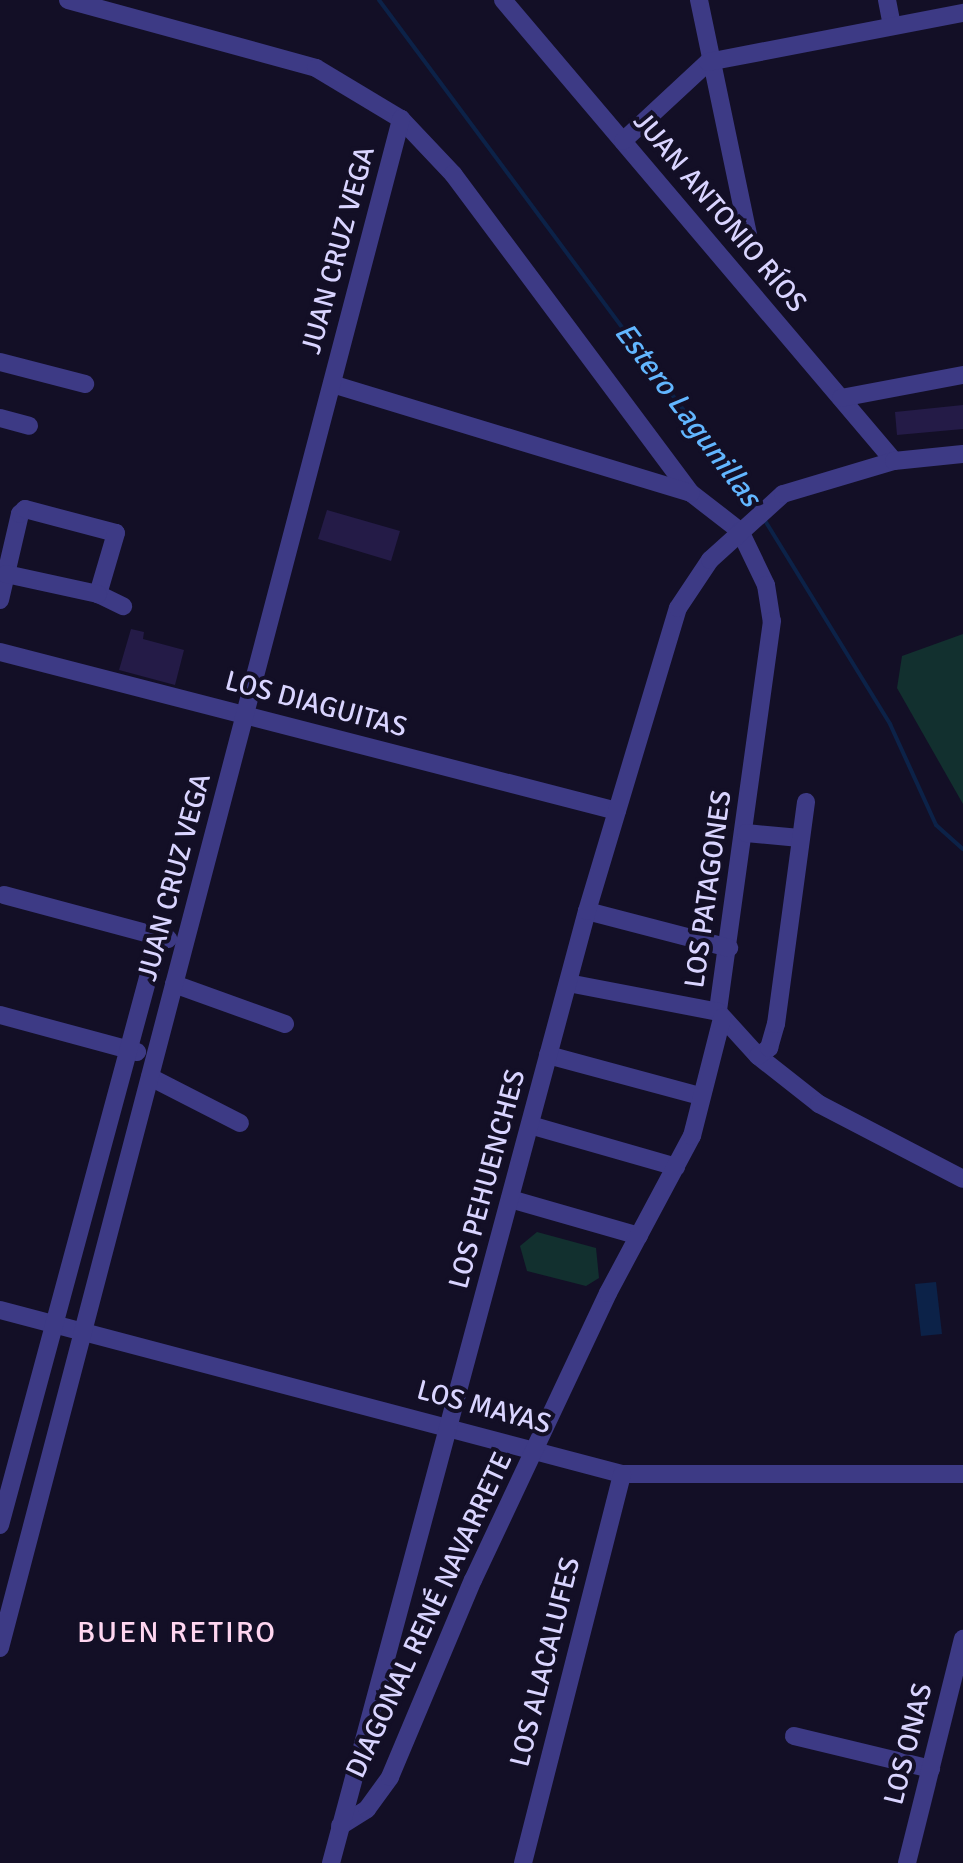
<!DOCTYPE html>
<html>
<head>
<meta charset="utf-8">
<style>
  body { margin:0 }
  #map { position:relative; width:963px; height:1863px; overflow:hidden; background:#130f26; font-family:Signika,sans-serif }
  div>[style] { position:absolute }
  .green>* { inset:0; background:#12302f }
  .water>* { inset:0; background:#0c2248 }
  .stream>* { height:4px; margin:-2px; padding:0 2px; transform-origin:2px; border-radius:2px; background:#0c2248 }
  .building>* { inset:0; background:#241b47 }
  .minor>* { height:18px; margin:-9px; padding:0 9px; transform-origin:9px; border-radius:9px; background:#3d3a85 }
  span { translate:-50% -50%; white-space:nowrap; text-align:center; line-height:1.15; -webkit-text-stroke:8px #130f26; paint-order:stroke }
  .street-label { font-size:28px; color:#d9d4ff }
  .water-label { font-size:30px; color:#62b6ff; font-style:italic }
  .neighbourhood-label { font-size:30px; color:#ffd6f0; letter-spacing:2px }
</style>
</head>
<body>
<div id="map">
  <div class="green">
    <div style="clip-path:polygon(963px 634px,963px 804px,897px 688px,902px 656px)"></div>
    <div style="clip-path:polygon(537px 1232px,596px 1248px,599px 1278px,586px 1286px,527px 1271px,520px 1246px)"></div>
  </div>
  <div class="water">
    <div style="clip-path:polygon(936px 1282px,942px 1334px,921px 1336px,915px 1284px)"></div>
  </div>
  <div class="stream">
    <div style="left:379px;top:0;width:634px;rotate:53.4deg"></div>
    <div style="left:764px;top:519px;width:241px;rotate:58.4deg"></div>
    <div style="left:890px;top:724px;width:111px;rotate:65.5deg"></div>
    <div style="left:936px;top:825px;width:36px;rotate:42deg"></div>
  </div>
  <div class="building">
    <div style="clip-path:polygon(963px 405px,963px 429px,897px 435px,895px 412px)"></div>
    <div style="clip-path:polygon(327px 510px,400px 531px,391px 561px,318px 539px)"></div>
    <div style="clip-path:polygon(131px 629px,144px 632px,143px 639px,184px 650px,175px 685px,119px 670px)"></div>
  </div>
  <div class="minor">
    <div style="left:68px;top:0;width:257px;rotate:15.3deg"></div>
    <div style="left:316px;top:68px;width:99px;rotate:31deg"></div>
    <div style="left:401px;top:119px;width:76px;rotate:46.6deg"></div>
    <div style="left:453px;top:174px;width:398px;rotate:53.3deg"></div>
    <div style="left:691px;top:493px;width:62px;rotate:37.8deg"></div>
    <div style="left:740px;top:531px;width:60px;rotate:64.3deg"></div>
    <div style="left:766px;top:585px;width:36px;rotate:81deg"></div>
    <div style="left:772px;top:621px;width:395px;rotate:97.9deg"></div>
    <div style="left:718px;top:1012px;width:59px;rotate:47.7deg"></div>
    <div style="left:758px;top:1056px;width:78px;rotate:38.2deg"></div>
    <div style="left:819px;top:1104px;width:162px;rotate:27.5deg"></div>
    <div style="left:503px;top:0;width:604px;rotate:49.7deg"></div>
    <div style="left:699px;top:0;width:240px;rotate:78.2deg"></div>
    <div style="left:887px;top:0;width:26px;rotate:79deg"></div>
    <div style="left:623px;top:141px;width:116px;rotate:-42.9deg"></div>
    <div style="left:708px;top:62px;width:260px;rotate:-10.9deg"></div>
    <div style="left:0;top:362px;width:88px;rotate:14.5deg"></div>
    <div style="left:332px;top:384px;width:375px;rotate:16.9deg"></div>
    <div style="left:841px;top:398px;width:124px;rotate:-10.7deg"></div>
    <div style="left:0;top:418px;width:30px;rotate:15deg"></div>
    <div style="left:98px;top:594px;width:28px;rotate:26deg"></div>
    <div style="left:0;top:600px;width:27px;rotate:-77deg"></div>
    <div style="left:6px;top:574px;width:62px;rotate:-76.9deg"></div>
    <div style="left:20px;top:514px;width:7px;rotate:-45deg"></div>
    <div style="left:25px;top:509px;width:94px;rotate:14.8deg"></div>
    <div style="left:116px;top:533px;width:64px;rotate:106.4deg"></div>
    <div style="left:98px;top:594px;width:94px;rotate:-167.7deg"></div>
    <div style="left:0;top:652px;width:637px;rotate:14.45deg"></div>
    <div style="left:746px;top:833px;width:54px;rotate:5.3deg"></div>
    <div style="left:4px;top:895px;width:170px;rotate:15deg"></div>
    <div style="left:587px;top:911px;width:147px;rotate:14.6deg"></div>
    <div style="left:568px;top:983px;width:153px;rotate:10.9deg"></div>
    <div style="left:174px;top:984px;width:118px;rotate:19.8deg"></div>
    <div style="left:0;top:1015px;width:142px;rotate:15.1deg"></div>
    <div style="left:548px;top:1055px;width:157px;rotate:15.1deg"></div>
    <div style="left:758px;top:1056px;width:14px;rotate:-36deg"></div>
    <div style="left:769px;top:1048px;width:25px;rotate:-74deg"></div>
    <div style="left:776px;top:1024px;width:224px;rotate:-82.3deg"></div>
    <div style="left:150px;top:1077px;width:101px;rotate:27.1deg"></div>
    <div style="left:530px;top:1125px;width:152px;rotate:16deg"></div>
    <div style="left:510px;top:1199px;width:134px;rotate:16deg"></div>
    <div style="left:0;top:1310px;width:643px;rotate:14.77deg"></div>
    <div style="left:622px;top:1474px;width:341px"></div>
    <div style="left:0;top:1525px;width:609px;rotate:-74.87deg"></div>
    <div style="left:0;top:1648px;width:1581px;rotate:-75.3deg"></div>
    <div style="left:794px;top:1736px;width:141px;rotate:13.5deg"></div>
    <div style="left:340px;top:1826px;width:32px;rotate:-32deg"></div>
    <div style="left:367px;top:1809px;width:39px;rotate:-54deg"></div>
    <div style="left:390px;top:1777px;width:214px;rotate:-67.2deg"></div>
    <div style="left:473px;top:1580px;width:317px;rotate:-64.8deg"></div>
    <div style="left:608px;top:1293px;width:178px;rotate:-61.9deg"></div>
    <div style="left:692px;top:1136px;width:122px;rotate:-75.7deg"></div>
    <div style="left:331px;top:1863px;width:986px;rotate:-74.95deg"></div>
    <div style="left:587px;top:911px;width:316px;rotate:-73.3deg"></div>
    <div style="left:678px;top:608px;width:58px;rotate:-56.3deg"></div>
    <div style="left:710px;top:560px;width:98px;rotate:-42.1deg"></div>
    <div style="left:783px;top:494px;width:116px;rotate:-16.6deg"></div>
    <div style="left:894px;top:461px;width:69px;rotate:-5.8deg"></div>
    <div style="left:523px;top:1863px;width:401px;rotate:-75.7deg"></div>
    <div style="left:907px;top:1863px;width:231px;rotate:-76deg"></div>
  </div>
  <div class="street-label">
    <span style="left:720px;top:212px;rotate:50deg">JUAN ANTONIO RÍOS</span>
    <span style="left:338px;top:250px;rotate:-75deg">JUAN CRUZ VEGA</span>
    <span style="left:316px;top:704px;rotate:15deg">LOS DIAGUITAS</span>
    <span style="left:174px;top:877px;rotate:-75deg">JUAN CRUZ VEGA</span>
    <span style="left:708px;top:889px;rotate:-82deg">LOS PATAGONES</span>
    <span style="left:487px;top:1179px;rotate:-75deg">LOS PEHUENCHES</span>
    <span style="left:484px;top:1407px;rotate:15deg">LOS MAYAS</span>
    <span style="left:429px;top:1615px;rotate:-65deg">DIAGONAL RENÉ NAVARRETE</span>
    <span style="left:545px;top:1662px;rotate:-76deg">LOS ALACALUFES</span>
    <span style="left:908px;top:1744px;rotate:-76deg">LOS ONAS</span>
  </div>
  <div class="water-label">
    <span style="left:687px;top:415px;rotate:53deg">Estero Lagunillas</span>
  </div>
  <div class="neighbourhood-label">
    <span style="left:177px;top:1633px">BUEN RETIRO</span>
  </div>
</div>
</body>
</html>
